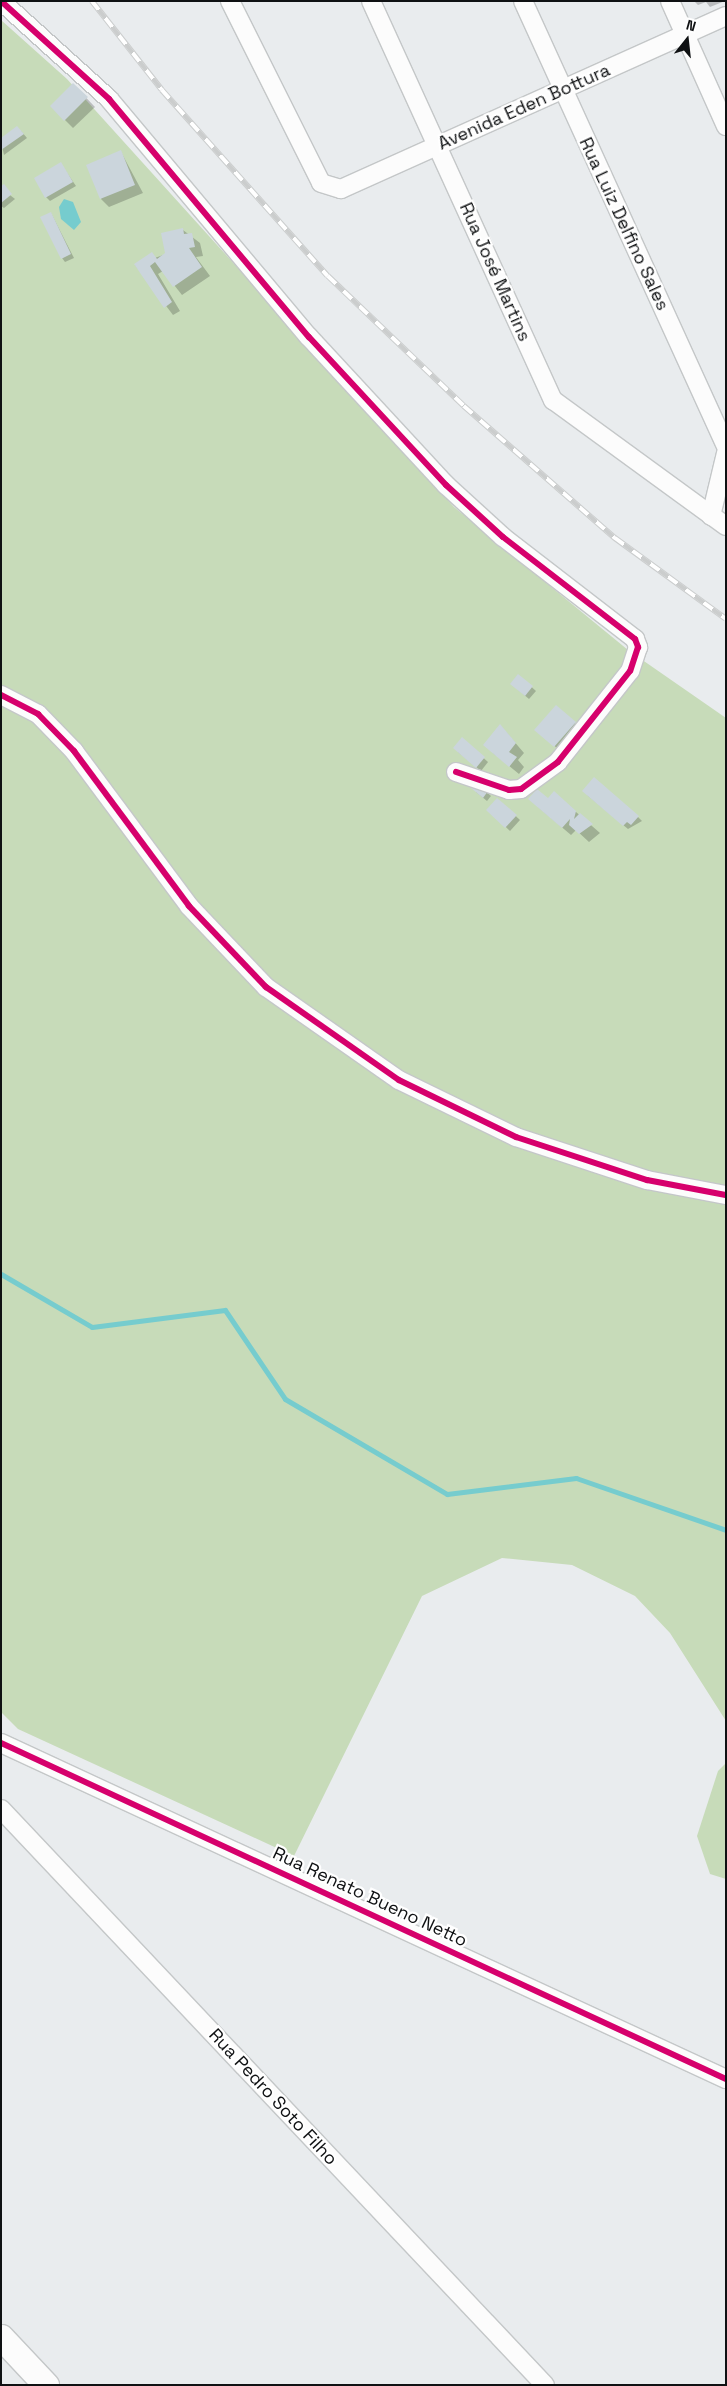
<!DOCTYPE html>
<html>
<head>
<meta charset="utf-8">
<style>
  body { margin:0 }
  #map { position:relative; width:727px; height:2386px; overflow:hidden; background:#e9ecee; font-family:"Space Grotesk",sans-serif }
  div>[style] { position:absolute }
  .green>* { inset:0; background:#c7dbb9 }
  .water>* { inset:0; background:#76ccce }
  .shadow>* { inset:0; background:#0003 }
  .stream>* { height:5px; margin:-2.5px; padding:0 2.5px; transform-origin:2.5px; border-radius:2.5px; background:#76ccce }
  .building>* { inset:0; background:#cbd5dc }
  .roads { filter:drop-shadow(1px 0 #c4c7c8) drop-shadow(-1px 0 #c4c7c8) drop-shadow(0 1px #c4c7c8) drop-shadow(0 -1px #c4c7c8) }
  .street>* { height:18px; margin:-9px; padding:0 9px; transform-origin:9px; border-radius:9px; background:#fcfcfc }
  .secondary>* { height:25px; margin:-12.5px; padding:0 12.5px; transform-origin:12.5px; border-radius:12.5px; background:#fcfcfc }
  .rail>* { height:5.5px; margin-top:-2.75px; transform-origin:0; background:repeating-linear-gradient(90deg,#fff 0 11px,#cbcdcd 0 22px); box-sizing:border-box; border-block:1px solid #cbcdcd }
  .cycleway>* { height:6px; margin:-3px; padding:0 3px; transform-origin:3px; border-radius:3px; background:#d6006c }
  span { translate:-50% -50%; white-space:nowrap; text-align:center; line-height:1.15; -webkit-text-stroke:4.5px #fff; paint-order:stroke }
  .street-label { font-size:18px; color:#0f1113 }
  .frame { position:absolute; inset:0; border:2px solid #0f1113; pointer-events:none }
  .north { position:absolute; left:662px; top:15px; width:50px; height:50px; -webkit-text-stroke:4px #fff; paint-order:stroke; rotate:16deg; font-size:14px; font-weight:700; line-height:20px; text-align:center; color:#0f1113 }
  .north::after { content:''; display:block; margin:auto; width:18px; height:22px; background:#0f1113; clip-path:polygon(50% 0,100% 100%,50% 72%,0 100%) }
</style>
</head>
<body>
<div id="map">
  <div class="green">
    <div style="clip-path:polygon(1px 20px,67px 79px,454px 507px,628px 650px,726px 718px,726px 1721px,670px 1633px,635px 1596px,572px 1565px,502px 1558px,422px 1596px,294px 1856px,18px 1729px,1px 1712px)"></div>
    <div style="clip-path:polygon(726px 1763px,726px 1879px,710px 1874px,697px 1836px,718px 1771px)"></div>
  </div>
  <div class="water">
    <div style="clip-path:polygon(64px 199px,73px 202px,81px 222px,74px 230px,61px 219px,59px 207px)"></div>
  </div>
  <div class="shadow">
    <div style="clip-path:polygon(694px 1px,725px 1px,710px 7px,706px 2px,698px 5px)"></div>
    <div style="clip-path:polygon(73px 84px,95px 107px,73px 128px,51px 106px)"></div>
    <div style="clip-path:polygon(21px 131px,27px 138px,4px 155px,1px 141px)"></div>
    <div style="clip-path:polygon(121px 152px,143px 193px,109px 207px,101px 199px)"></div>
    <div style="clip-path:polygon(61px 164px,76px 186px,50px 201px,46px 197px)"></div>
    <div style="clip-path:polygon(1px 188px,15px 199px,4px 208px,1px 206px)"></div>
    <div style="clip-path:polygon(51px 213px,74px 258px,65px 262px,62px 258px)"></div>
    <div style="clip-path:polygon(183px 230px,200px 243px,203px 256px,196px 257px,210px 276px,182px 295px,163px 271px,158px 274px,180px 311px,173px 315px,135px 265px,166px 254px)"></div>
    <div style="clip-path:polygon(519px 676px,536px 691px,529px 699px,516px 688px)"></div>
    <div style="clip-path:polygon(575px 723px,583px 731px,564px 754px,545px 738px)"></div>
    <div style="clip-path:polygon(500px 725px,524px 753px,518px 760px,524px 767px,519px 774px,493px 753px)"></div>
    <div style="clip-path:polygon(462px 739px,488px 762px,481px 771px,458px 752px)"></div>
    <div style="clip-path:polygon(476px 783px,491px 796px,487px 801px,476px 792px)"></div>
    <div style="clip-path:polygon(587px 795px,638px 817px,642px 821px,628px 829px)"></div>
    <div style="clip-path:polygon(497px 799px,520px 820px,510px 831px,488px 810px)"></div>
    <div style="clip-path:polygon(538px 807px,576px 812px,600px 833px,589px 842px,576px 830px,571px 835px)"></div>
  </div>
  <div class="stream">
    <div style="left:1px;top:1274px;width:105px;rotate:30.2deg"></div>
    <div style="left:92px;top:1327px;width:134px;rotate:-7.3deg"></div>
    <div style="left:225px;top:1310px;width:107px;rotate:56deg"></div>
    <div style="left:285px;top:1399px;width:188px;rotate:30.4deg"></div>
    <div style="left:447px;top:1494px;width:130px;rotate:-7.1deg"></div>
    <div style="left:576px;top:1478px;width:159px;rotate:19.1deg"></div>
  </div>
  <div class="building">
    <div style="clip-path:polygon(73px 83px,88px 97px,64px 121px,50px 106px)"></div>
    <div style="clip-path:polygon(17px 126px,24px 134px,1px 150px,1px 138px)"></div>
    <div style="clip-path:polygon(121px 150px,135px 185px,100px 199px,86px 165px)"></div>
    <div style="clip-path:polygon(61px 162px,73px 182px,45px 198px,34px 178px)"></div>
    <div style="clip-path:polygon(4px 184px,12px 194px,1px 203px,1px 186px)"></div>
    <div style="clip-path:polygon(51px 212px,71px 254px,61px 259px,40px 217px)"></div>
    <div style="clip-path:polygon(183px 228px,184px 234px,192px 233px,195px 247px,189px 248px,202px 267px,173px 287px,155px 262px,150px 266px,172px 302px,164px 308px,134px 264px,152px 252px,157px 259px,165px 253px,161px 233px)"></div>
    <div style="clip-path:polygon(518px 674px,533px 686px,525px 696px,510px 684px)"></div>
    <div style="clip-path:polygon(556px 705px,576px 722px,554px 747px,534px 730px)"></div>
    <div style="clip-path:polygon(500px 724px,516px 743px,509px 752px,517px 757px,509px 767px,483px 745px)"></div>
    <div style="clip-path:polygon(462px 737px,485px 757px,476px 768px,453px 748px)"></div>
    <div style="clip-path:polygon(594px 777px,639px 816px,631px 825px,627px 822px,623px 826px,582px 791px)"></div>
    <div style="clip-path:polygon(476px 781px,488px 791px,483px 798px,471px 788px)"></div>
    <div style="clip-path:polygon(537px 789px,548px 798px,554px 791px,576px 811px,574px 819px,580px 813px,593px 824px,579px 834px,569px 825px,570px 819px,562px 828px,528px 799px)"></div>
    <div style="clip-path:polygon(497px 798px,517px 815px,505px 828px,486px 810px)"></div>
  </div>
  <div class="roads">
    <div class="street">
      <div style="left:1px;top:1px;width:146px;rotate:42.2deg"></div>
      <div style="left:109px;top:99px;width:311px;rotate:50deg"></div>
      <div style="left:309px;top:337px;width:202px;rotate:47.2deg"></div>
      <div style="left:446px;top:485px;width:77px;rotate:42.4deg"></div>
      <div style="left:503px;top:537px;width:167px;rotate:37.7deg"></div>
      <div style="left:635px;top:639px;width:9px;rotate:69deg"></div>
      <div style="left:638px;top:647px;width:25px;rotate:108deg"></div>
      <div style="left:630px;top:671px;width:116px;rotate:128.4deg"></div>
      <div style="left:558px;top:762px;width:46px;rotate:143.9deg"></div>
      <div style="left:521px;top:789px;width:12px;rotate:175deg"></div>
      <div style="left:509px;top:790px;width:56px;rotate:-161.2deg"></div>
      <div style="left:230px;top:1px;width:203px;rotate:63.4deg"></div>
      <div style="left:321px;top:183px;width:21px;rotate:17deg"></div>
      <div style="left:341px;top:189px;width:422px;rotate:-24.2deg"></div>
      <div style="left:371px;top:1px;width:439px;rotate:65.5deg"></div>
      <div style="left:553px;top:400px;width:214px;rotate:36.1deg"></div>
      <div style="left:523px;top:1px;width:490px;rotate:65.5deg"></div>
      <div style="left:670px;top:1px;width:137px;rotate:65.9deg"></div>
      <div style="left:711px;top:516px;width:65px;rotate:-76.6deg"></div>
      <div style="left:1px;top:695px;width:42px;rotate:27.2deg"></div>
      <div style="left:38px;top:714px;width:52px;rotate:45.8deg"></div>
      <div style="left:74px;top:751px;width:193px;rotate:53.4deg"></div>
      <div style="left:189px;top:906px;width:112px;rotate:46.5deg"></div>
      <div style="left:266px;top:987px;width:162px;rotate:35deg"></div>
      <div style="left:399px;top:1080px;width:130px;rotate:26deg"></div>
      <div style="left:516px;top:1137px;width:138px;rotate:18.2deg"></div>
      <div style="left:647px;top:1180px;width:80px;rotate:10.8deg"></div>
      <div style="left:1px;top:1743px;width:799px;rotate:24.87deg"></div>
      <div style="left:1px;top:1809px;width:792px;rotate:46.64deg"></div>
    </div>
    <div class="secondary">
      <div style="left:1px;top:2337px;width:66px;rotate:46.8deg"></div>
    </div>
  </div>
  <div class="rail">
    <div style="left:92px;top:1px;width:113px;rotate:51.8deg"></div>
    <div style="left:162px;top:90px;width:249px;rotate:48.3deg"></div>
    <div style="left:328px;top:276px;width:188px;rotate:43.7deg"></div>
    <div style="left:464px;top:406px;width:201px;rotate:41.2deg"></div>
    <div style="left:615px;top:538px;width:137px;rotate:36.1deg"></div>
  </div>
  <div class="cycleway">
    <div style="left:1px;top:1px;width:146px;rotate:42.2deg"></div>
    <div style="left:109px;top:99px;width:311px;rotate:50deg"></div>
    <div style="left:309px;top:337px;width:202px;rotate:47.2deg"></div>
    <div style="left:446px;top:485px;width:77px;rotate:42.4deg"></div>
    <div style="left:503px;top:537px;width:167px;rotate:37.7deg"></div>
    <div style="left:635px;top:639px;width:9px;rotate:69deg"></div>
    <div style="left:638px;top:647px;width:25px;rotate:108deg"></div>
    <div style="left:630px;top:671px;width:116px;rotate:128.4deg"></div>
    <div style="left:558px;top:762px;width:46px;rotate:143.9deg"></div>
    <div style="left:521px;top:789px;width:12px;rotate:175deg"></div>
    <div style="left:509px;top:790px;width:56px;rotate:-161.2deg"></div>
    <div style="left:1px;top:695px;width:42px;rotate:27.2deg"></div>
    <div style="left:38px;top:714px;width:52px;rotate:45.8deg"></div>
    <div style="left:74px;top:751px;width:193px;rotate:53.4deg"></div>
    <div style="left:189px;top:906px;width:112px;rotate:46.5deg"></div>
    <div style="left:266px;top:987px;width:162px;rotate:35deg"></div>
    <div style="left:399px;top:1080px;width:130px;rotate:26deg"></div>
    <div style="left:516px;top:1137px;width:138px;rotate:18.2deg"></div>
    <div style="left:647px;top:1180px;width:80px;rotate:10.8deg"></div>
    <div style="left:1px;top:1743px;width:799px;rotate:24.87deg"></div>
  </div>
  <div class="street-label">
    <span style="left:524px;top:107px;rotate:-24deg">Avenida Eden Bottura</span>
    <span style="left:624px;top:224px;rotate:65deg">Rua Luiz Delfino Sales</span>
    <span style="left:495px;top:272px;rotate:66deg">Rua José Martins</span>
    <span style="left:370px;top:1897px;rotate:25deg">Rua Renato Bueno Netto</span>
    <span style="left:273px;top:2097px;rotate:47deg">Rua Pedro Soto Filho</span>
  </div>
  <div class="frame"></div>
  <div class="north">N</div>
</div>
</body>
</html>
